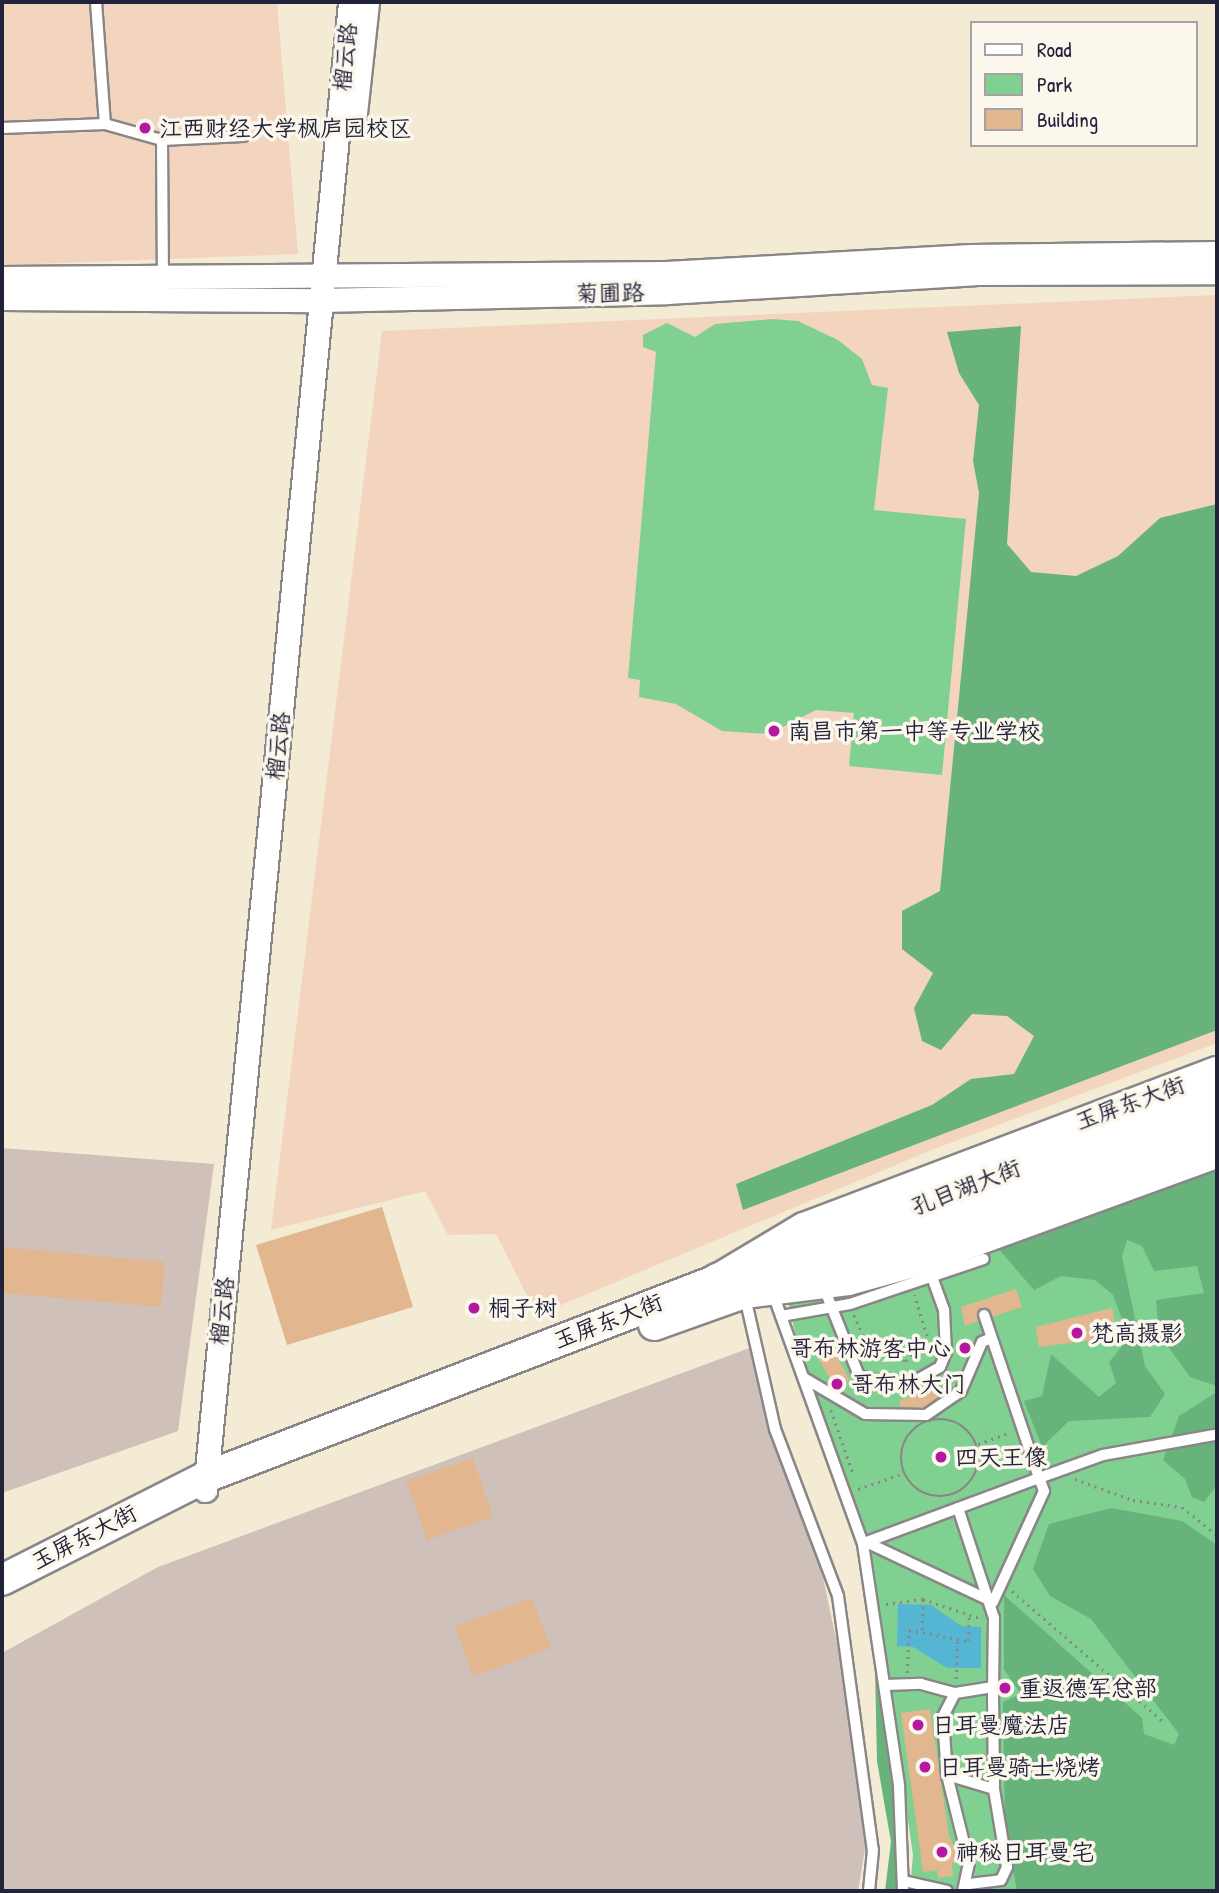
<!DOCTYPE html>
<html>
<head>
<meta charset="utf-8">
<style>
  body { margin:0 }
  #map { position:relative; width:1219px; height:1893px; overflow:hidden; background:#f3ebd4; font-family:"Patrick Hand","LXGW WenKai TC",sans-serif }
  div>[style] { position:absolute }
  .built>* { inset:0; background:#f3d4be }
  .industrial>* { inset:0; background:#cfc0ba }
  .green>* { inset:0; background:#80d091 }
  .forest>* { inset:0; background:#68b27b }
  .water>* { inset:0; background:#54b6d3 }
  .building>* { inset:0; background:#e2b68e }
  .path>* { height:2.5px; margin-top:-1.25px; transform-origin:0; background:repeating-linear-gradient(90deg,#8a8688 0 2px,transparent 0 7px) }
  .path>.ring { margin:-1.25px; padding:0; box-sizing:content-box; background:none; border:2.5px solid #8a8688; border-radius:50% }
  .roads { filter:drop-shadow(2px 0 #8a8688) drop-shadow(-2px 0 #8a8688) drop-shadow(0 2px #8a8688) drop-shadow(0 -2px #8a8688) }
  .service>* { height:10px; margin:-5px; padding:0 5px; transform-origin:5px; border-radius:5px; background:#fff }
  .tertiary>* { height:23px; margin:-11.5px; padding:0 11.5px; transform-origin:11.5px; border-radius:11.5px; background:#fff }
  .primary>* { height:30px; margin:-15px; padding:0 15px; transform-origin:15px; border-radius:15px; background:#fff }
  .trunk>* { height:32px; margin:-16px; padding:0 16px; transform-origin:16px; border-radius:16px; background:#fff }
  .dots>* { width:19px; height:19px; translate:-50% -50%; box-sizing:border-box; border:4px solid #fbf7ec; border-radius:50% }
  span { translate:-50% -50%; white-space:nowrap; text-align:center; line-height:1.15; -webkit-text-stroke:7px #fbf7ec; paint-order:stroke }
  .street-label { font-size:23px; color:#22223b }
  .poi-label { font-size:23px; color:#22223b }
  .left { translate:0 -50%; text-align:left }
  .right { translate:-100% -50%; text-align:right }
  .frame { position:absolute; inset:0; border:4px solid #22223b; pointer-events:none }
  .legend { position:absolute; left:970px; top:21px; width:228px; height:126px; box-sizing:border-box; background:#fbf7ec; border:2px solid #a4a2a5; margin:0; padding:9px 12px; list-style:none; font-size:21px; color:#22223b }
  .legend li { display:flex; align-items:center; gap:14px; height:35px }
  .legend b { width:35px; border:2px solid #a4a2a5 }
</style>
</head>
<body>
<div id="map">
  <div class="built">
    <div style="clip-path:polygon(2px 2px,277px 2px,298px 254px,8px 265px,2px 323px)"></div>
    <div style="clip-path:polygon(1217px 295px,1217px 1043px,934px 1149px,537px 1315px,496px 1234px,448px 1235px,425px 1191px,271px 1230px,382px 331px)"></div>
  </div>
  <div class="industrial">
    <div style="clip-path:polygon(2px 1148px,214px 1164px,178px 1431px,2px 1493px)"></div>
    <div style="clip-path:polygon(755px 1346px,809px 1512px,872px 1808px,858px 1891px,2px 1891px,2px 1653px,158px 1567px)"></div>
  </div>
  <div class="green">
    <div style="clip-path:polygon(772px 319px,798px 321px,838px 340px,862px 359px,872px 385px,888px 388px,874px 510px,966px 519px,942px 775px,849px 766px,854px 713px,816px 710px,769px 734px,722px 731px,676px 704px,639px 697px,640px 680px,628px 678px,656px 352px,643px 347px,643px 335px,667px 323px,695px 337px,715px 324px)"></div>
    <div style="clip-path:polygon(1217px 1171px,1217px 1891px,910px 1891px,913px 1855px,868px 1540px,802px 1363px,788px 1302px)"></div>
  </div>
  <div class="forest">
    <div style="clip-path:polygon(1021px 326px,1007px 544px,1031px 572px,1076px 576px,1118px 556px,1160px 518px,1217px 504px,1217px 1030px,743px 1210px,736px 1184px,932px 1105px,971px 1079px,1014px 1074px,1034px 1036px,1007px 1016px,972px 1014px,941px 1050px,922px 1041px,914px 1008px,933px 973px,902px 949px,902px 911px,940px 891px,979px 493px,973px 461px,979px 405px,959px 373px,947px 332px)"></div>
    <div style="clip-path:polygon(1217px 1158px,1217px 1386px,1190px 1377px,1159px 1334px,1156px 1300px,1204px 1293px,1197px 1266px,1154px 1271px,1142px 1246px,1127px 1240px,1122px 1257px,1145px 1366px,1165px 1394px,1150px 1417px,1069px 1421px,1042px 1447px,1024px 1401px,1042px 1396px,1051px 1354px,1099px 1397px,1116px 1383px,1109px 1362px,1129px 1338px,1113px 1295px,1095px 1280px,1061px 1276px,1034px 1290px,990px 1239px)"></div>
    <div style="clip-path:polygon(1217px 1392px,1217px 1485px,1204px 1502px,1192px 1497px,1185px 1479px,1163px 1460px,1179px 1416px)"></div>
    <div style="clip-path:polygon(1111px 1508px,1182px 1521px,1217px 1545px,1217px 1891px,1017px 1891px,1005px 1828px,1003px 1702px,1021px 1694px,1004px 1669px,1004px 1595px,1142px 1718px,1144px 1734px,1174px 1745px,1179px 1734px,1091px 1619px,1050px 1596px,1033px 1569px,1049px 1524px)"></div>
    <div style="clip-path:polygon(875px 1668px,896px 1813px,896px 1891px,885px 1891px,891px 1842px,877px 1761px)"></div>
  </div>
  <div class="water">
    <div style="clip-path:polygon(898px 1604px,931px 1605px,961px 1626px,981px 1627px,981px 1668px,947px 1668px,913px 1647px,897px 1646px)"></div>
  </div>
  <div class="building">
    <div style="clip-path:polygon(382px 1207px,413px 1307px,287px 1345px,256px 1245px)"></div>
    <div style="clip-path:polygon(2px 1247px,165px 1262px,161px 1307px,2px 1293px)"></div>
    <div style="clip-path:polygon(1016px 1289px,1022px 1307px,992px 1317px,981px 1308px,978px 1321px,965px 1326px,961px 1307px)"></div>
    <div style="clip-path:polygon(1112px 1308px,1117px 1337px,1039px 1347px,1036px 1327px)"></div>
    <div style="clip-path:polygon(834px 1352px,850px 1380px,834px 1386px,818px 1358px)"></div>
    <div style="clip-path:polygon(940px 1385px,944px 1393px,924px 1408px,901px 1407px,899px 1401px)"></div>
    <div style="clip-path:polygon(473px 1458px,493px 1517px,427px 1540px,406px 1481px)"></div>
    <div style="clip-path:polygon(532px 1598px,551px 1648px,473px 1676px,455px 1626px)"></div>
    <div style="clip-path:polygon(930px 1709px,949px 1836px,961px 1862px,952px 1863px,953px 1876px,938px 1878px,937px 1870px,923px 1872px,901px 1713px)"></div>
  </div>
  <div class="path">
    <div style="left:854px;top:1315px;width:42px;rotate:65.9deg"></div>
    <div style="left:871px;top:1353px;width:14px;rotate:36deg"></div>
    <div style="left:882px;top:1361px;width:24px"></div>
    <div style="left:906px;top:1361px;width:33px;rotate:-50deg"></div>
    <div style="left:927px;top:1336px;width:43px;rotate:-107.6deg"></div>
    <div style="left:831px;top:1410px;width:70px;rotate:70.8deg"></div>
    <div class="ring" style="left:901px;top:1419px;width:75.5px;height:75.5px"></div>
    <div style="left:978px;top:1444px;width:35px;rotate:-20deg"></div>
    <div style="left:1075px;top:1479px;width:62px;rotate:19.9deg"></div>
    <div style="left:1133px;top:1500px;width:49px;rotate:8.1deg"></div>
    <div style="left:1182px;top:1507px;width:45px;rotate:38.7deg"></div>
    <div style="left:858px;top:1489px;width:49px;rotate:-19.2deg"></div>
    <div style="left:1012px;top:1591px;width:202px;rotate:40.8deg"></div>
    <div style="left:886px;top:1604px;width:37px;rotate:-8deg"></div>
    <div style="left:923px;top:1599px;width:62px;rotate:18.7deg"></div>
    <div style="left:922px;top:1630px;width:31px;rotate:-88deg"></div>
    <div style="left:907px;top:1673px;width:43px;rotate:-87.3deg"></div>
    <div style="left:909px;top:1630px;width:60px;rotate:10.6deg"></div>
    <div style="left:968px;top:1641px;width:24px;rotate:-88deg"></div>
    <div style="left:956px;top:1679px;width:38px;rotate:-88deg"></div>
  </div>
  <div class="roads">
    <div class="service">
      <div style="left:96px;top:2px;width:122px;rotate:85.8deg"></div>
      <div style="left:2px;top:128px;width:103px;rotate:-2.2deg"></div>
      <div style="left:105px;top:124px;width:59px;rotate:15.7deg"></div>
      <div style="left:162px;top:140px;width:81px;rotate:-2.8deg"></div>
      <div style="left:162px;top:140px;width:136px;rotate:89.6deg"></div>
      <div style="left:824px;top:1288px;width:95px;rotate:68.3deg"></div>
      <div style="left:859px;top:1376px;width:46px;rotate:13.7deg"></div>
      <div style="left:904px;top:1387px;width:41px;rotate:-29.1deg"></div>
      <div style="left:940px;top:1367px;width:16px;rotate:-68deg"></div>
      <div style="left:946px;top:1352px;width:42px;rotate:-92.7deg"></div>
      <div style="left:944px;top:1310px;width:50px;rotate:-109.9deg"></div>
      <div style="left:772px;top:1291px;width:269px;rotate:70.2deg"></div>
      <div style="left:863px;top:1544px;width:245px;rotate:81.5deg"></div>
      <div style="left:899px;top:1786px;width:105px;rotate:87.8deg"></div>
      <div style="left:745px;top:1297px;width:135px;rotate:77.2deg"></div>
      <div style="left:775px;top:1429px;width:178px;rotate:69.3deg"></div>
      <div style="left:838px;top:1596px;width:256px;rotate:82.2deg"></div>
      <div style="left:873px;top:1850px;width:41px;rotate:95.6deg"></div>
      <div style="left:781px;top:1316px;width:70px;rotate:-9.9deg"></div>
      <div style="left:850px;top:1304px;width:141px;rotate:-18.6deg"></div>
      <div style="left:804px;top:1378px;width:71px;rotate:30.5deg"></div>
      <div style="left:865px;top:1414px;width:61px;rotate:0.9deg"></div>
      <div style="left:926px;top:1415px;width:42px;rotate:-34.4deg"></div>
      <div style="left:961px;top:1391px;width:53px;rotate:-66.8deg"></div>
      <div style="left:982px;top:1342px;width:8px;rotate:-23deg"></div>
      <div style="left:958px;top:1508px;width:116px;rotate:71.9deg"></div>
      <div style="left:994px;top:1618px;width:69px;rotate:90.8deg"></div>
      <div style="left:993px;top:1687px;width:38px;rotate:171deg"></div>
      <div style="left:955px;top:1693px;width:27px;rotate:117deg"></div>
      <div style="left:943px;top:1717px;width:58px;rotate:86.1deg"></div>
      <div style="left:947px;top:1775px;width:91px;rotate:76deg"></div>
      <div style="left:969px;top:1863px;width:29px;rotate:102deg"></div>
      <div style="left:866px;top:1542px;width:140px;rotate:25.3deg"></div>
      <div style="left:993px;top:1602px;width:122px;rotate:-65.3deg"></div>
      <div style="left:1044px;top:1491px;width:14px;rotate:-111deg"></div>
      <div style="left:1039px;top:1478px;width:68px;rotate:-19.8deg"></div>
      <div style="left:1103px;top:1455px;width:113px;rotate:-10.2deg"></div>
      <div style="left:864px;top:1543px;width:187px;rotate:-20.4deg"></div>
      <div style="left:1039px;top:1478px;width:172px;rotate:-108.6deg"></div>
      <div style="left:885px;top:1685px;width:36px;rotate:-2deg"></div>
      <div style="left:921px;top:1684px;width:35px;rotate:15deg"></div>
      <div style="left:947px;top:1775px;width:49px;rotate:16.6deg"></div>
      <div style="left:904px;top:1881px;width:44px;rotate:13.1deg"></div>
      <div style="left:969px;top:1884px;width:32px;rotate:-7deg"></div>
      <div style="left:1001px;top:1880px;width:14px;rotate:-65deg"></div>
      <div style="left:1007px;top:1867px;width:79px;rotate:-99.5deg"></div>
      <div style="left:994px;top:1789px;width:102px;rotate:-90.6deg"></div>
    </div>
    <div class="tertiary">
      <div style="left:355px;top:113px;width:112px;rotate:-83.8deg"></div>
      <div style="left:2px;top:278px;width:664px;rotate:-0.43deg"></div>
      <div style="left:666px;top:273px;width:305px;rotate:-3.2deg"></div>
      <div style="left:971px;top:256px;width:246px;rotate:-0.7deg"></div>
      <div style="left:2px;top:298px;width:319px;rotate:0.4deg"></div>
      <div style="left:321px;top:300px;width:346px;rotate:-1.3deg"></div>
      <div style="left:667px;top:292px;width:308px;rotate:-3.5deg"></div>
      <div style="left:974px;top:273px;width:243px;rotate:-0.2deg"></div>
      <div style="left:205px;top:1490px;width:1495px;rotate:-84.43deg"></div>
    </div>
    <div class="primary">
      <div style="left:654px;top:1325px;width:96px;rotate:-19.6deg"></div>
      <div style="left:744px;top:1293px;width:105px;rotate:-7.1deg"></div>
      <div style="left:848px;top:1280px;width:80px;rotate:-15.3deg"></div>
      <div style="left:925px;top:1259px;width:311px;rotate:-20deg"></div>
      <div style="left:2px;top:1580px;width:229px;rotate:-26.8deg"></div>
      <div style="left:206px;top:1477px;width:548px;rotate:-21.08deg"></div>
      <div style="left:717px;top:1280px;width:101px;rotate:-30.9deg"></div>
      <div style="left:804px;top:1228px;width:441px;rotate:-20.7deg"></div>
    </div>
    <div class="trunk">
      <div style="left:717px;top:1280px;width:352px;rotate:-20.7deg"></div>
      <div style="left:1046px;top:1156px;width:180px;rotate:-17.8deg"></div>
      <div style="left:744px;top:1293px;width:501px;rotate:-19.12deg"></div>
    </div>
  </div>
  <div class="dots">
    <div style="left:145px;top:128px;background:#b5179e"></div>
    <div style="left:774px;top:731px;background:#b5179e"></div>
    <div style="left:474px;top:1308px;background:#b5179e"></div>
    <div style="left:1077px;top:1333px;background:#b5179e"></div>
    <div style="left:965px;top:1348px;background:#b5179e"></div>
    <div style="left:837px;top:1384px;background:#b5179e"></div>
    <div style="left:941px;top:1457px;background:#b5179e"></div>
    <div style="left:1005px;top:1688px;background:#b5179e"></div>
    <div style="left:918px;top:1725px;background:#b5179e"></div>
    <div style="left:925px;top:1767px;background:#b5179e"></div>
    <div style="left:942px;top:1852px;background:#b5179e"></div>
  </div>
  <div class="street-label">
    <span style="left:345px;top:57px;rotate:-84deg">榴云路</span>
    <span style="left:610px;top:293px;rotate:-1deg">菊圃路</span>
    <span style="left:278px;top:746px;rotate:-84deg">榴云路</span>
    <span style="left:1130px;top:1103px;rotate:-20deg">玉屏东大街</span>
    <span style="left:966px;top:1187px;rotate:-21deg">孔目湖大街</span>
    <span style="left:222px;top:1311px;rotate:-84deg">榴云路</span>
    <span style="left:608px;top:1321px;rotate:-21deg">玉屏东大街</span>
    <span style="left:84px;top:1537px;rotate:-27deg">玉屏东大街</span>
  </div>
  <div class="poi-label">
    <span class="left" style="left:159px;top:128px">江西财经大学枫庐园校区</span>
    <span class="left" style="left:788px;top:731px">南昌市第一中等专业学校</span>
    <span class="left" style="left:488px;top:1308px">桐子树</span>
    <span class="left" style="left:1091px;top:1333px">梵高摄影</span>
    <span class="right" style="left:951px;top:1348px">哥布林游客中心</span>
    <span class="left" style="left:851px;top:1384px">哥布林大门</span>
    <span class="left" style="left:955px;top:1457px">四天王像</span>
    <span class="left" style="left:1019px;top:1688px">重返德军总部</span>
    <span class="left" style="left:932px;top:1725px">日耳曼魔法店</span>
    <span class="left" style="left:939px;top:1767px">日耳曼骑士烧烤</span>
    <span class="left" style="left:956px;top:1852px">神秘日耳曼宅</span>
  </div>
  <div class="frame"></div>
  <ul class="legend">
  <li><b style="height:9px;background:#fff"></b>Road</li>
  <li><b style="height:19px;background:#80d091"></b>Park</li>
  <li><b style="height:19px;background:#e2b68e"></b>Building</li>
  </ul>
</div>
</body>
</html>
